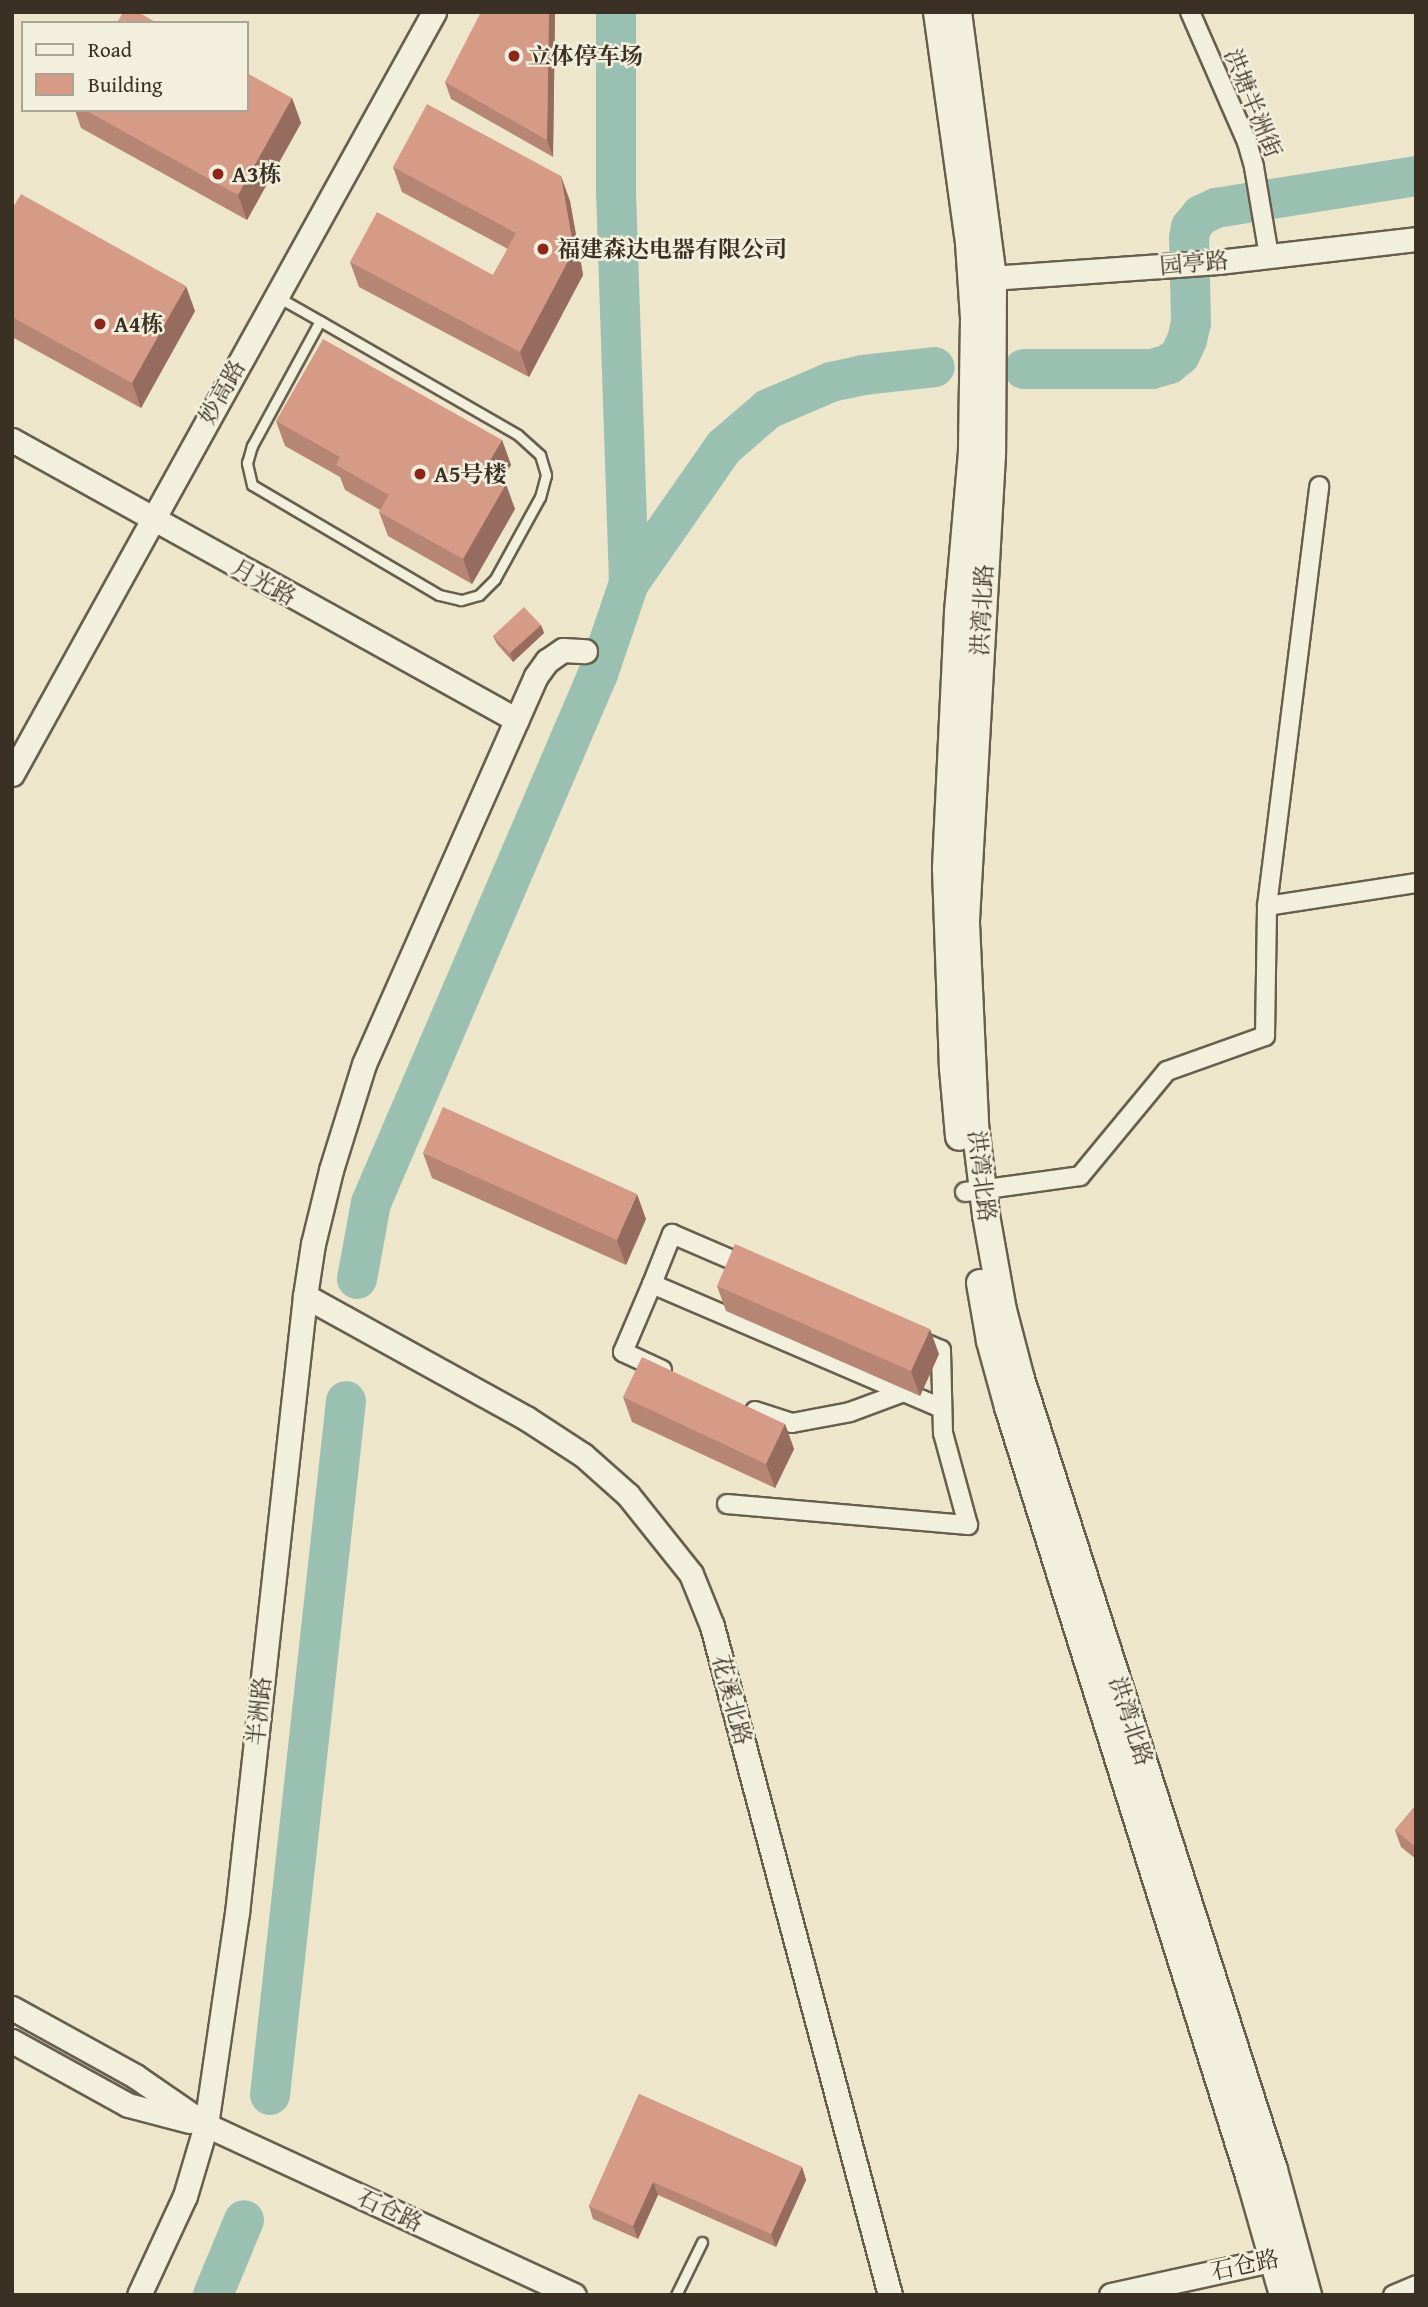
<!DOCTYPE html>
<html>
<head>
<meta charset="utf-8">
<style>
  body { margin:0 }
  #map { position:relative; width:1428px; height:2307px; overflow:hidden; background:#ede6cb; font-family:"Gentium Book Plus","Noto Serif SC",serif }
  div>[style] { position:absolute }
  .river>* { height:40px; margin:-20px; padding:0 20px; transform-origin:20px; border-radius:20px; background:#9ac0b1 }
  .roads { filter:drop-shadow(2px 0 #685e4e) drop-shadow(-2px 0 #685e4e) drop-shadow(0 2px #685e4e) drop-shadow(0 -2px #685e4e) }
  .service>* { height:9px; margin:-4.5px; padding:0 4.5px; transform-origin:4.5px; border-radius:4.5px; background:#f3efdd }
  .minor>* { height:18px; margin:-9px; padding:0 9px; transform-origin:9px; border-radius:9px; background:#f3efdd }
  .tertiary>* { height:23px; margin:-11.5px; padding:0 11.5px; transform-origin:11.5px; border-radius:11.5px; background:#f3efdd }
  .secondary>* { height:26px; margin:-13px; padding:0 13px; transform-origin:13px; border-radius:13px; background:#f3efdd }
  .wall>* { inset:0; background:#b78574 }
  .shaded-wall>* { inset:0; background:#956c5e }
  .building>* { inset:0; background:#d59b87 }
  .dots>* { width:19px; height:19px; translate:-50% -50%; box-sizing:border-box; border:4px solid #f3efdd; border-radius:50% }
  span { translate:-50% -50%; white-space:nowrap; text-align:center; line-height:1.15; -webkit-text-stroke:5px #f3efdd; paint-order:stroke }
  .poi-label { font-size:23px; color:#3b3024; font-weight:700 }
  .left { translate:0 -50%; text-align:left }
  .street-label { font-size:23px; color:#3b3024 }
  .frame { position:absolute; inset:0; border:14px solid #3b3024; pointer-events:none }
  .legend { position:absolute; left:21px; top:21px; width:228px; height:91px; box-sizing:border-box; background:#f3efdd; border:2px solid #a9a393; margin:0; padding:9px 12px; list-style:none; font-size:21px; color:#3b3024 }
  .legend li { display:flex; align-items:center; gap:14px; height:35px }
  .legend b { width:35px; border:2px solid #a9a393 }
</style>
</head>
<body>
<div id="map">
  <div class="river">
    <div style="left:1024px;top:369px;width:128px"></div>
    <div style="left:1152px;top:369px;width:18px;rotate:-16deg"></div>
    <div style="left:1169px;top:364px;width:14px;rotate:-39deg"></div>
    <div style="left:1180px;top:355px;width:17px;rotate:-65deg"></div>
    <div style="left:1187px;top:340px;width:17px;rotate:-77deg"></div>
    <div style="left:1191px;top:323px;width:85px;rotate:-91.3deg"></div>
    <div style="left:1189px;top:238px;width:11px;rotate:-80deg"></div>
    <div style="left:1191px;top:227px;width:16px;rotate:-50deg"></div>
    <div style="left:1201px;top:215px;width:17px;rotate:-25deg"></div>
    <div style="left:1216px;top:208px;width:203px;rotate:-9.1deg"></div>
    <div style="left:629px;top:583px;width:166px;rotate:-55.1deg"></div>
    <div style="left:724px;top:447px;width:58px;rotate:-40.8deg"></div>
    <div style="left:768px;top:409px;width:69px;rotate:-23.2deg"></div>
    <div style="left:831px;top:382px;width:33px;rotate:-12deg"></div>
    <div style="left:863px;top:375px;width:72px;rotate:-6.3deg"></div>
    <div style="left:357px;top:1279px;width:77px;rotate:-79.6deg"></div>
    <div style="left:371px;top:1203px;width:576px;rotate:-66.78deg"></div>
    <div style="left:598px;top:674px;width:96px;rotate:-71.2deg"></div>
    <div style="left:629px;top:583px;width:388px;rotate:-91.9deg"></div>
    <div style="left:616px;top:195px;width:183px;rotate:-90deg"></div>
    <div style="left:270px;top:2095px;width:698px;rotate:-83.75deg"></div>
    <div style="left:213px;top:2295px;width:81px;rotate:-67.5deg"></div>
  </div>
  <div class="roads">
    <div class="service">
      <div style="left:276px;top:296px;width:51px;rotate:29.6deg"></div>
      <div style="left:320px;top:321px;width:228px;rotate:29.9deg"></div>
      <div style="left:518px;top:435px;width:30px;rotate:42deg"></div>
      <div style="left:540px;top:455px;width:21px;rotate:73deg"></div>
      <div style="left:546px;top:475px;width:23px;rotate:105deg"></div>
      <div style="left:540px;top:497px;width:94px;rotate:118.8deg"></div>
      <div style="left:495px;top:579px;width:23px;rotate:135deg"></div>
      <div style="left:479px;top:595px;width:19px;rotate:164deg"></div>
      <div style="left:461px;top:600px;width:23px;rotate:-167deg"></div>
      <div style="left:439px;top:595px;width:217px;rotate:-149.5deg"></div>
      <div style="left:252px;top:485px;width:23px;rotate:-103deg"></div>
      <div style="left:247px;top:463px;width:18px;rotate:-74deg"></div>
      <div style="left:252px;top:446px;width:142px;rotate:-61.5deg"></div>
      <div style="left:676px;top:2295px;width:59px;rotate:-63.9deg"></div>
    </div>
    <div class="minor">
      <div style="left:1190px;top:12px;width:142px;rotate:66.3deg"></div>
      <div style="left:1247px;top:142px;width:26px;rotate:74deg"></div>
      <div style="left:1254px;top:167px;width:90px;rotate:80.4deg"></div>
      <div style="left:1267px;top:906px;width:151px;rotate:-8.8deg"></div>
      <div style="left:965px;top:1192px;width:116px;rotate:-7.9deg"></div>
      <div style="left:1080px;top:1176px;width:136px;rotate:-50.4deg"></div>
      <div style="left:1167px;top:1071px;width:104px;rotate:-19.7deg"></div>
      <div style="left:1265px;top:1036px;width:130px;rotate:-89.1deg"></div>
      <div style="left:1267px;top:906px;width:423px;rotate:-82.9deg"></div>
      <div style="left:652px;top:1284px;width:54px;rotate:-68.2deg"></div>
      <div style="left:672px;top:1234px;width:86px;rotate:23.3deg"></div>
      <div style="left:662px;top:1370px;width:43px;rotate:-155.2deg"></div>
      <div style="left:623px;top:1352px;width:74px;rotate:-66.9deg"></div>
      <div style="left:652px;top:1284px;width:314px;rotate:23.2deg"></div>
      <div style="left:755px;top:1411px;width:39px;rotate:18deg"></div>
      <div style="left:792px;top:1423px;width:59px;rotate:-10.7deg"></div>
      <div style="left:850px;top:1412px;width:58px;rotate:-20.3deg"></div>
      <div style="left:727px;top:1504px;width:242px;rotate:5deg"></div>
      <div style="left:968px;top:1525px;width:95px;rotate:-105.2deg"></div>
      <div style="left:943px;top:1433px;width:83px;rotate:-91.4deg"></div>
      <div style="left:941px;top:1350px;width:28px;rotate:-157deg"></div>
      <div style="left:1393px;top:2295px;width:25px;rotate:-23deg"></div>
    </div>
    <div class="tertiary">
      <div style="left:976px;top:279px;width:243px;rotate:-4deg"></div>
      <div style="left:1218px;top:262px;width:199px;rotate:-6.6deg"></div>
      <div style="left:12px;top:440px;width:577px;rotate:29.01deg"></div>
      <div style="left:12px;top:774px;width:871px;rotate:-61.02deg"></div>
      <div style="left:305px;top:1296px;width:252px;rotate:28.9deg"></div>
      <div style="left:526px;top:1418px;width:68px;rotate:33deg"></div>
      <div style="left:583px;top:1455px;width:60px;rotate:41.6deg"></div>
      <div style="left:628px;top:1495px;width:101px;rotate:51.4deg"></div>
      <div style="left:691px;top:1574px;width:56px;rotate:68deg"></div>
      <div style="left:712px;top:1626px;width:692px;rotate:75.1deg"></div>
      <div style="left:12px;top:2008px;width:141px;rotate:28.9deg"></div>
      <div style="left:135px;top:2076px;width:86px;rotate:34.6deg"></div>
      <div style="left:206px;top:2125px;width:405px;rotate:24.8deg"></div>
      <div style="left:12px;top:2041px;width:132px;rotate:28.9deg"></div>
      <div style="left:128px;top:2105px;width:63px;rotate:14.7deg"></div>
      <div style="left:139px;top:2295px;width:109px;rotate:-65.1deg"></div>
      <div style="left:185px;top:2196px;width:74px;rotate:-73.5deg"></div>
      <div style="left:206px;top:2125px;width:214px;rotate:-81.7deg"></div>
      <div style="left:237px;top:1913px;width:621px;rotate:-83.71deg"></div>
      <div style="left:305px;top:1296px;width:53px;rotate:-81.3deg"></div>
      <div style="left:313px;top:1244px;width:76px;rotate:-76.3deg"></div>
      <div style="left:331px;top:1170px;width:111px;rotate:-72.7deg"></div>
      <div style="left:364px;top:1064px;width:424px;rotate:-66.1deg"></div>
      <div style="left:536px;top:676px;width:19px;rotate:-54deg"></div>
      <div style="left:547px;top:661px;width:19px;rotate:-35deg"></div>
      <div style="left:563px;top:650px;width:22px;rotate:3deg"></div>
      <div style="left:1111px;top:2295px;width:182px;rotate:-12.4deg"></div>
    </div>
    <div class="secondary">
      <div style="left:937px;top:12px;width:233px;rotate:82.1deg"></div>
      <div style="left:969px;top:243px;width:76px;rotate:86.2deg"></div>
      <div style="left:974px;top:319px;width:133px;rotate:90.9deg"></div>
      <div style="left:972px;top:452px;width:162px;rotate:95deg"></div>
      <div style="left:958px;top:613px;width:256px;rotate:92.7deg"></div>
      <div style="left:946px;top:869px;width:199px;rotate:88deg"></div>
      <div style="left:953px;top:1068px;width:69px;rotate:85deg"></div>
      <div style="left:958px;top:12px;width:268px;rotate:82.5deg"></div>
      <div style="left:993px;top:278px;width:177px;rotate:90.3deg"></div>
      <div style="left:992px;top:455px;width:469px;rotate:93.2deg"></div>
      <div style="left:966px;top:923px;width:202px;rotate:87.4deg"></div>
      <div style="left:975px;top:1125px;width:91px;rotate:83deg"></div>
      <div style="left:986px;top:1215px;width:97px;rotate:79.9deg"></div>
      <div style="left:1003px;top:1310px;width:71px;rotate:75.4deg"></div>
      <div style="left:1021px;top:1379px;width:830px;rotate:72.26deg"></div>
      <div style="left:1274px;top:2170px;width:130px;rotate:74.8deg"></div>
      <div style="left:980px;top:1283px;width:59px;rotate:80.2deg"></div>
      <div style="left:990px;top:1341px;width:68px;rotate:74.7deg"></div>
      <div style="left:1008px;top:1407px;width:809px;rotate:72.6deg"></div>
      <div style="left:1250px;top:2179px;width:121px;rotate:74.1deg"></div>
    </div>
  </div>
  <div class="wall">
    <div style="clip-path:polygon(555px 12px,553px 157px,451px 99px,445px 82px)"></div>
    <div style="clip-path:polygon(292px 98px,301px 123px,247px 220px,81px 128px,75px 110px,247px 110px)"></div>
    <div style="clip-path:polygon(393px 167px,570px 201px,583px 275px,529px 377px,359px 287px,350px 262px,493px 275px,508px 249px,402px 192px)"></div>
    <div style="clip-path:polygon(12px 209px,195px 311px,141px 408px,12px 337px)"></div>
    <div style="clip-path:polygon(276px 421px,502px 440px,511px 465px,502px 481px,515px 509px,472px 584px,388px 536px,379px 512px,380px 510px,345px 490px,340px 477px,285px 446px)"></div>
    <div style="clip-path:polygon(541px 625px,544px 633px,513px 662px,497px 644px,493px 636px)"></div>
    <div style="clip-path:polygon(423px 1153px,646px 1219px,626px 1265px,432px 1178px)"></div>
    <div style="clip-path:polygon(717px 1286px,939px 1354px,920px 1396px,726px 1311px)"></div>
    <div style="clip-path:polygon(623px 1397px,785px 1424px,794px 1449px,775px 1488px,632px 1422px)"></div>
    <div style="clip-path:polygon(1416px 1805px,1416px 1859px,1401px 1847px,1395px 1830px)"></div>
    <div style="clip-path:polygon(639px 2094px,802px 2167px,806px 2180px,776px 2247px,658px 2195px,638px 2239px,593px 2219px,589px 2206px)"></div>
  </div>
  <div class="shaded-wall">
    <div style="clip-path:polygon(549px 12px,555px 12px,553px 157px,547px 140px)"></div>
    <div style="clip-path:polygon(292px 98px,301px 123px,247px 220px,238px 195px)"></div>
    <div style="clip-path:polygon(561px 176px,570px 201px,583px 275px,529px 377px,520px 352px)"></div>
    <div style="clip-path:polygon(186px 286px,195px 311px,141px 408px,132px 383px)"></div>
    <div style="clip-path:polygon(502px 440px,511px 465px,493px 496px,484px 471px)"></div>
    <div style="clip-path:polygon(506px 484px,515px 509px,472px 584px,463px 559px)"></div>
    <div style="clip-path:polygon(541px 625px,544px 633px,513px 662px,510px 653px)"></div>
    <div style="clip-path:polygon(637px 1194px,646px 1219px,626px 1265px,617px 1240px)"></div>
    <div style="clip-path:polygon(930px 1329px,939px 1354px,920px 1396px,911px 1371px)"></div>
    <div style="clip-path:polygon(785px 1424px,794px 1449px,775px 1488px,766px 1464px)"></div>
    <div style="clip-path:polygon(802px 2167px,806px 2180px,776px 2247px,771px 2234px)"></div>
    <div style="clip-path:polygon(653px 2182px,658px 2195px,638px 2239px,633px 2226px)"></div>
  </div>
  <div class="building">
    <div style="clip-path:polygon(123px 12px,138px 12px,157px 23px,117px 23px)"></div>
    <div style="clip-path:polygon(481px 12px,549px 12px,547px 140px,445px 82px)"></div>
    <div style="clip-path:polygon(247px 73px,292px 98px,238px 195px,85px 110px,247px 110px)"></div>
    <div style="clip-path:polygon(427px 104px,561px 176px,574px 250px,520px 352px,350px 262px,377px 212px,493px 275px,516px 233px,393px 167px)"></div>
    <div style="clip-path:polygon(21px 194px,186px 286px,132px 383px,12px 317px,12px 209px)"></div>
    <div style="clip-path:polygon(323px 339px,502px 440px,484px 471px,506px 484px,463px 559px,379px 512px,389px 495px,336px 465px,340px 457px,276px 421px)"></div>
    <div style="clip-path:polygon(524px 607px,541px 625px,510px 653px,493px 636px)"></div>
    <div style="clip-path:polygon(443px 1107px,637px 1194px,617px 1240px,423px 1153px)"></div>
    <div style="clip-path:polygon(735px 1244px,930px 1329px,911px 1371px,717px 1286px)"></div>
    <div style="clip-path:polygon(642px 1357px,785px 1424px,766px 1464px,623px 1397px)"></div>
    <div style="clip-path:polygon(1416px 1805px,1416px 1847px,1395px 1830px)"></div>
    <div style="clip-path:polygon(639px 2094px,802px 2167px,771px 2234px,653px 2182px,633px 2226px,589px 2206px)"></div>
  </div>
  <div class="dots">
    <div style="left:514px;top:56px;background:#8f2418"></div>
    <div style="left:218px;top:174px;background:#8f2418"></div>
    <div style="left:543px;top:249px;background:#8f2418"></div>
    <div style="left:100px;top:324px;background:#8f2418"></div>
    <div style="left:420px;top:474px;background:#8f2418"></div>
  </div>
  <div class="poi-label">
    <span class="left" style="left:528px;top:56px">立体停车场</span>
    <span class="left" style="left:232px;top:174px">A3栋</span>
    <span class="left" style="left:557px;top:249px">福建森达电器有限公司</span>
    <span class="left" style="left:114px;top:324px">A4栋</span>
    <span class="left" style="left:434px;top:474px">A5号楼</span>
  </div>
  <div class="street-label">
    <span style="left:1253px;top:103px;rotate:68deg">洪塘半洲街</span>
    <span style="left:1194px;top:263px;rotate:-5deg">园亭路</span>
    <span style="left:222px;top:392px;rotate:-61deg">妙高路</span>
    <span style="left:264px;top:582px;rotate:29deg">月光路</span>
    <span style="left:982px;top:610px;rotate:-87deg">洪湾北路</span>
    <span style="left:982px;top:1176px;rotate:83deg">洪湾北路</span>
    <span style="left:732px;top:1700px;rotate:75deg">花溪北路</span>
    <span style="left:259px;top:1711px;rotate:-84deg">半洲路</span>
    <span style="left:1131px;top:1721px;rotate:72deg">洪湾北路</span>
    <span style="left:390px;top:2210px;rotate:25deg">石仓路</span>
    <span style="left:1245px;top:2265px;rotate:-12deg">石仓路</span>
  </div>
  <div class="frame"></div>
  <ul class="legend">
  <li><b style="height:9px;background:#f3efdd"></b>Road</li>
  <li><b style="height:19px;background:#d59b87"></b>Building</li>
  </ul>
</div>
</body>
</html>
